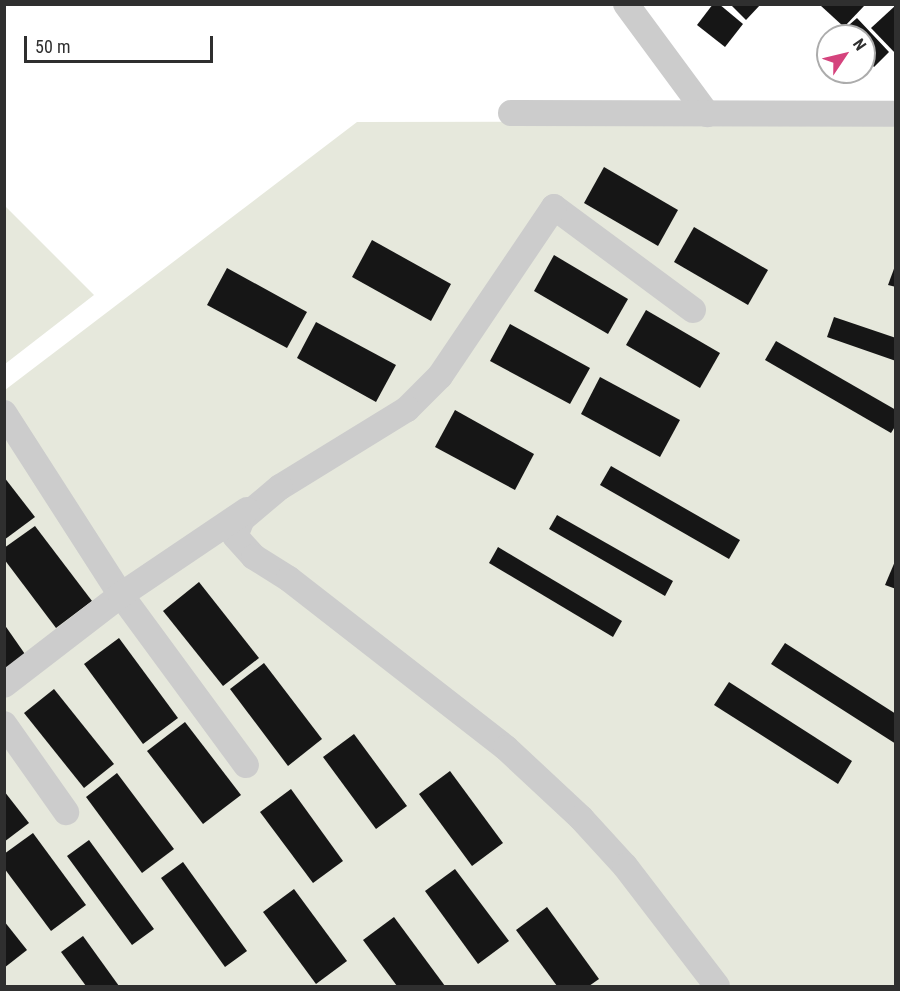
<!DOCTYPE html>
<html>
<head>
<meta charset="utf-8">
<style>
  body { margin:0 }
  #map { position:relative; width:900px; height:991px; overflow:hidden; background:#fff; font-family:"Roboto Condensed",sans-serif }
  div>[style] { position:absolute }
  .green>* { inset:0; background:#e6e8dc }
  .building>* { inset:0; background:#161616 }
  .minor>* { height:26px; margin:-13px; padding:0 13px; transform-origin:13px; border-radius:13px; background:#ccc }
  span { translate:-50% -50%; white-space:nowrap; text-align:center; line-height:1.15; -webkit-text-stroke:6px #fff; paint-order:stroke }
  .frame { position:absolute; inset:0; border:6px solid #2f2f2f; pointer-events:none }
  .north { position:absolute; left:816px; top:24px; width:60px; height:60px; box-sizing:border-box; background:#fff; border:2px solid #acacac; border-radius:50%; rotate:55deg; font-size:16px; font-weight:700; line-height:24px; text-align:center; color:#2f2f2f }
  .north::after { content:''; display:block; margin:auto; width:21px; height:27px; background:#d5437d; clip-path:polygon(50% 0,100% 100%,50% 72%,0 100%) }
  .scale { position:absolute; left:24px; top:36px; width:189px; height:27px; box-sizing:border-box; border:3px solid #2f2f2f; border-top:0; padding-left:8px; font-size:18px; line-height:21px; white-space:nowrap; color:#2f2f2f; -webkit-text-stroke:4px #fff; paint-order:stroke }
</style>
</head>
<body>
<div id="map">
  <div class="green">
    <div style="clip-path:polygon(895px 121px,895px 986px,5px 986px,5px 390px,357px 122px)"></div>
    <div style="clip-path:polygon(5px 206px,94px 295px,5px 364px)"></div>
  </div>
  <div class="building">
    <div style="clip-path:polygon(713px 4px,719px 4px,743px 24px,725px 47px,697px 25px)"></div>
    <div style="clip-path:polygon(730px 4px,761px 4px,746px 20px)"></div>
    <div style="clip-path:polygon(820px 5px,865px 5px,844px 27px)"></div>
    <div style="clip-path:polygon(896px 5px,896px 54px,871px 28px)"></div>
    <div style="clip-path:polygon(857px 18px,889px 52px,874px 67px,864px 56px,864px 36px,845px 36px,841px 32px)"></div>
    <div style="clip-path:polygon(604px 167px,678px 210px,658px 246px,584px 203px)"></div>
    <div style="clip-path:polygon(694px 227px,768px 270px,748px 305px,674px 262px)"></div>
    <div style="clip-path:polygon(372px 240px,451px 284px,431px 321px,352px 277px)"></div>
    <div style="clip-path:polygon(554px 255px,628px 299px,608px 334px,534px 291px)"></div>
    <div style="clip-path:polygon(895px 266px,896px 266px,896px 287px,888px 285px)"></div>
    <div style="clip-path:polygon(227px 268px,307px 312px,287px 348px,207px 305px)"></div>
    <div style="clip-path:polygon(646px 310px,720px 353px,700px 388px,626px 345px)"></div>
    <div style="clip-path:polygon(834px 317px,896px 338px,896px 361px,827px 337px)"></div>
    <div style="clip-path:polygon(316px 322px,396px 365px,376px 402px,297px 358px)"></div>
    <div style="clip-path:polygon(510px 324px,590px 368px,570px 404px,490px 361px)"></div>
    <div style="clip-path:polygon(776px 341px,896px 410px,896px 425px,891px 433px,765px 360px)"></div>
    <div style="clip-path:polygon(600px 377px,680px 420px,660px 457px,581px 414px)"></div>
    <div style="clip-path:polygon(455px 410px,534px 454px,515px 490px,435px 447px)"></div>
    <div style="clip-path:polygon(611px 466px,740px 540px,729px 559px,600px 485px)"></div>
    <div style="clip-path:polygon(4px 477px,35px 517px,4px 540px)"></div>
    <div style="clip-path:polygon(557px 515px,673px 581px,665px 596px,549px 529px)"></div>
    <div style="clip-path:polygon(35px 526px,92px 601px,56px 628px,4px 559px,4px 548px)"></div>
    <div style="clip-path:polygon(498px 547px,622px 621px,613px 637px,489px 563px)"></div>
    <div style="clip-path:polygon(896px 559px,896px 589px,885px 585px)"></div>
    <div style="clip-path:polygon(199px 582px,259px 658px,223px 686px,163px 611px)"></div>
    <div style="clip-path:polygon(4px 624px,27px 657px,4px 673px)"></div>
    <div style="clip-path:polygon(119px 638px,178px 718px,143px 744px,84px 664px)"></div>
    <div style="clip-path:polygon(785px 643px,896px 714px,896px 744px,771px 664px)"></div>
    <div style="clip-path:polygon(264px 663px,322px 739px,288px 766px,230px 689px)"></div>
    <div style="clip-path:polygon(729px 682px,852px 761px,838px 784px,714px 705px)"></div>
    <div style="clip-path:polygon(54px 689px,114px 764px,84px 788px,24px 713px)"></div>
    <div style="clip-path:polygon(185px 722px,241px 795px,203px 824px,147px 751px)"></div>
    <div style="clip-path:polygon(354px 734px,407px 806px,376px 829px,323px 757px)"></div>
    <div style="clip-path:polygon(450px 771px,503px 843px,472px 866px,419px 794px)"></div>
    <div style="clip-path:polygon(117px 773px,174px 849px,142px 873px,86px 797px)"></div>
    <div style="clip-path:polygon(291px 789px,343px 861px,313px 883px,260px 812px)"></div>
    <div style="clip-path:polygon(4px 791px,29px 823px,4px 842px)"></div>
    <div style="clip-path:polygon(33px 833px,86px 905px,51px 931px,4px 868px,4px 854px)"></div>
    <div style="clip-path:polygon(89px 840px,154px 929px,132px 945px,67px 856px)"></div>
    <div style="clip-path:polygon(183px 862px,247px 951px,225px 967px,161px 878px)"></div>
    <div style="clip-path:polygon(455px 869px,509px 941px,478px 964px,425px 891px)"></div>
    <div style="clip-path:polygon(294px 889px,347px 961px,316px 984px,263px 912px)"></div>
    <div style="clip-path:polygon(547px 907px,599px 979px,589px 986px,557px 986px,516px 930px)"></div>
    <div style="clip-path:polygon(394px 917px,445px 986px,397px 986px,363px 940px)"></div>
    <div style="clip-path:polygon(4px 921px,27px 950px,4px 968px)"></div>
    <div style="clip-path:polygon(83px 936px,119px 986px,86px 986px,61px 952px)"></div>
  </div>
  <div class="minor">
    <div style="left:626px;top:4px;width:137px;rotate:53.6deg"></div>
    <div style="left:511px;top:113px;width:385px;rotate:0.1deg"></div>
    <div style="left:693px;top:310px;width:173px;rotate:-143.5deg"></div>
    <div style="left:554px;top:207px;width:204px;rotate:124deg"></div>
    <div style="left:440px;top:376px;width:47px;rotate:135deg"></div>
    <div style="left:407px;top:409px;width:149px;rotate:148.4deg"></div>
    <div style="left:280px;top:487px;width:50px;rotate:139.9deg"></div>
    <div style="left:242px;top:519px;width:18px;rotate:112deg"></div>
    <div style="left:235px;top:536px;width:28px;rotate:48deg"></div>
    <div style="left:254px;top:557px;width:41px;rotate:32.2deg"></div>
    <div style="left:289px;top:579px;width:275px;rotate:37.9deg"></div>
    <div style="left:506px;top:748px;width:103px;rotate:43deg"></div>
    <div style="left:581px;top:818px;width:65px;rotate:47.5deg"></div>
    <div style="left:625px;top:866px;width:151px;rotate:52.5deg"></div>
    <div style="left:4px;top:413px;width:216px;rotate:57.3deg"></div>
    <div style="left:121px;top:595px;width:211px;rotate:53.7deg"></div>
    <div style="left:4px;top:685px;width:148px;rotate:-37.6deg"></div>
    <div style="left:121px;top:595px;width:152px;rotate:-34deg"></div>
    <div style="left:4px;top:724px;width:108px;rotate:54.8deg"></div>
  </div>
  <div class="frame"></div>
  <div class="north">N</div>
  <div class="scale">50 m</div>
</div>
</body>
</html>
